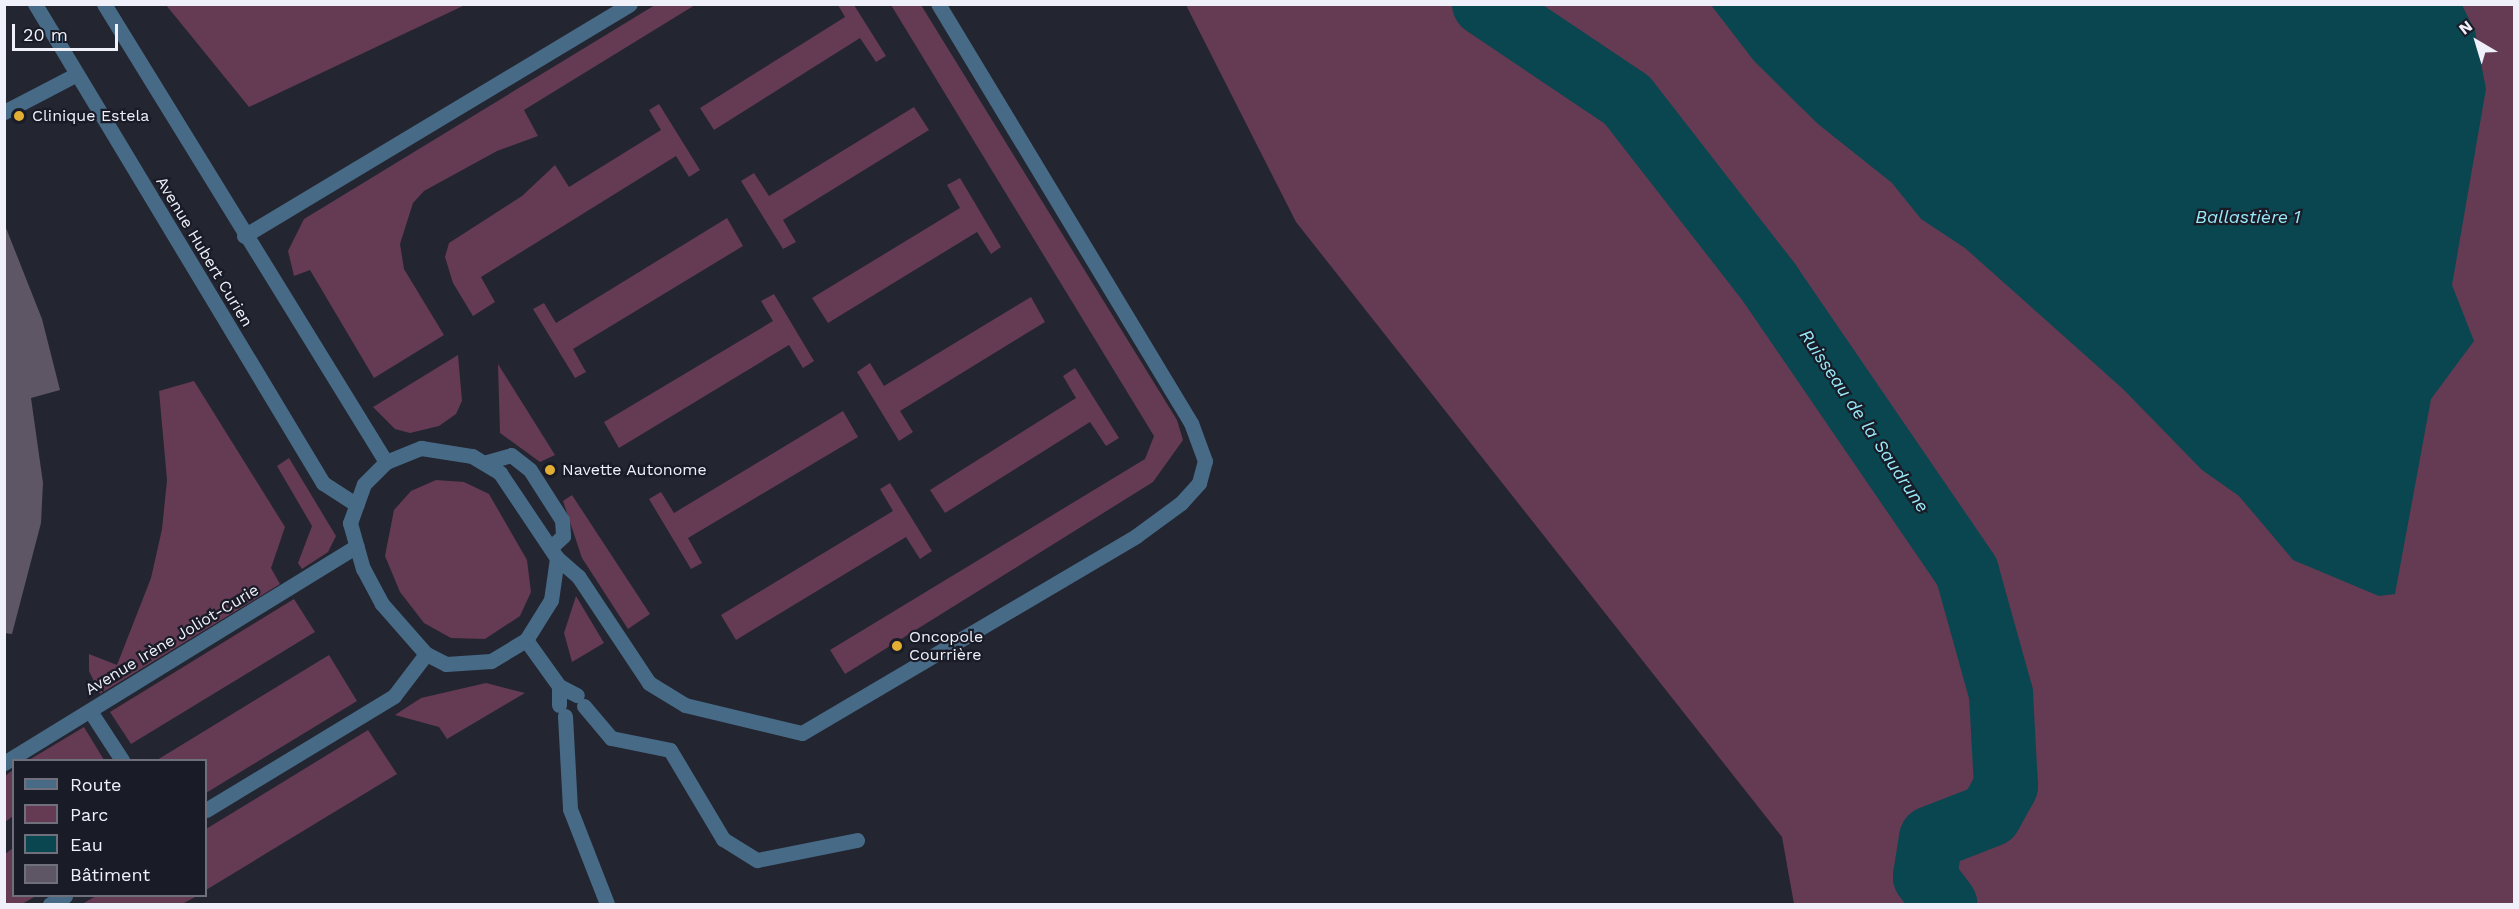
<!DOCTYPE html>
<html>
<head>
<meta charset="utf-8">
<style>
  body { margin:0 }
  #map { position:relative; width:2519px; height:909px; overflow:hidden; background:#232531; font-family:"Work Sans",sans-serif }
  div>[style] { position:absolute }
  .green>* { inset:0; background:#653a53 }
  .water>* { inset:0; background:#0a464f }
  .river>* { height:64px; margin:-32px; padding:0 32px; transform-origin:32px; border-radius:32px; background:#0a464f }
  .building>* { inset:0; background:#5e5664 }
  .minor>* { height:15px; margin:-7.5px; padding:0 7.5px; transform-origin:7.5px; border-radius:7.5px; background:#476a86 }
  .dots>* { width:16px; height:16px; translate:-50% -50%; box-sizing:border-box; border:3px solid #191b27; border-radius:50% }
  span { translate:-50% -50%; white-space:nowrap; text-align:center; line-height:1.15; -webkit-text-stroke:4.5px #191b27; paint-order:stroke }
  .poi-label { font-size:16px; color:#eff0f9 }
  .left { translate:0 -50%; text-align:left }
  .street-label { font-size:16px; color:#eff0f9 }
  .water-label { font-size:18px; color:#98eaf9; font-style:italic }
  .frame { position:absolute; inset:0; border:6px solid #eff0f9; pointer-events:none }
  .legend { position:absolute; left:12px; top:759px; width:195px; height:138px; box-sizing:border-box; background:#191b27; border:2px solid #6f707b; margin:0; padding:8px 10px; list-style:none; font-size:18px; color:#eff0f9 }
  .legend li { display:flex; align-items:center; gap:12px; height:30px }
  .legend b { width:30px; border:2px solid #6f707b }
  .north { position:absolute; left:2447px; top:12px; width:60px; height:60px; -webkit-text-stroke:4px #191b27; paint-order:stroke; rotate:322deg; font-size:16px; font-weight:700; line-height:24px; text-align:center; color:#eff0f9 }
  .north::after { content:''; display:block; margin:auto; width:21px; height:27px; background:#eff0f9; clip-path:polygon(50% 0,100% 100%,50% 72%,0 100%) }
  .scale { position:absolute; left:12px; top:24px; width:106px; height:27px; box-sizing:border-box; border:3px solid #eff0f9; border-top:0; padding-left:8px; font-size:18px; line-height:21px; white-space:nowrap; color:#eff0f9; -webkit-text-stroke:4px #191b27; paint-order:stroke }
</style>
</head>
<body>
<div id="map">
  <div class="green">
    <div style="clip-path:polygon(166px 5px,465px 5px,249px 107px)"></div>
    <div style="clip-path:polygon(655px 5px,695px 5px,524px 110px,538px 136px,497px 151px,424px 191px,413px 203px,400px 244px,404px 269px,444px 335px,374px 378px,310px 270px,294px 276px,288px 251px,304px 219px)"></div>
    <div style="clip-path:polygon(838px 5px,854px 5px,886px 56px,876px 62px,860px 38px,714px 130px,700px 108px,845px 17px)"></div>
    <div style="clip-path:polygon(891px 5px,921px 5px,1177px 420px,1183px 440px,1153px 482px,845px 674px,830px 650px,1145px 459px,1154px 436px)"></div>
    <div style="clip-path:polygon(1186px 5px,2514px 5px,2514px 904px,1794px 904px,1782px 837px,1296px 222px)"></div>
    <div style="clip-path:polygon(659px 104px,700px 170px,689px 177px,676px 156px,481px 277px,495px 302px,473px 316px,453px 283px,445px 257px,449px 243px,522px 196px,555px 165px,569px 187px,661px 130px,649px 110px)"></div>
    <div style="clip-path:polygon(914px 107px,929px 130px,783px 220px,796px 242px,783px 249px,741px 181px,754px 173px,769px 196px)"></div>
    <div style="clip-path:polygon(960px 178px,1001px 247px,991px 254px,977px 232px,828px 323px,812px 298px,960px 208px,947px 185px)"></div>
    <div style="clip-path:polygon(727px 218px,743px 246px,573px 349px,586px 372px,575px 378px,533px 309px,544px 303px,556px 323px)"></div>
    <div style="clip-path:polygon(774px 294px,814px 361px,803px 368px,789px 345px,619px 448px,604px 422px,773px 321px,761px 301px)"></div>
    <div style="clip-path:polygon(1031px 297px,1045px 322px,900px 411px,913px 432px,899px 441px,857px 372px,870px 363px,884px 386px)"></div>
    <div style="clip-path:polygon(458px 355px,462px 401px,456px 414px,439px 426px,410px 433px,395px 429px,373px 407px)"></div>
    <div style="clip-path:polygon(498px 364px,555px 455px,540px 462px,500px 433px)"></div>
    <div style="clip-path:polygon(1075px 368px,1119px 438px,1106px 446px,1090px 422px,945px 513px,930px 490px,1076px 398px,1063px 376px)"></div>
    <div style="clip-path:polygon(194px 381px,285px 527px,271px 568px,280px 584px,100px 694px,89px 671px,89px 654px,117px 665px,151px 578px,162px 529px,167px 480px,159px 391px)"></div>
    <div style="clip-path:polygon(843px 411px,858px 437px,688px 538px,702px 563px,691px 569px,649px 499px,661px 492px,674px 513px)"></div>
    <div style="clip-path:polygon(289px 458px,336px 536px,328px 552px,302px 569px,298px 563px,312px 526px,277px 466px)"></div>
    <div style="clip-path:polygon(436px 480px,464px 482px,489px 494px,527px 560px,531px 592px,520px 616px,485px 639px,451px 638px,424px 623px,400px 592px,385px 556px,394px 510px,411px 491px)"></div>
    <div style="clip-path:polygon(890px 483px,932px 551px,920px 559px,906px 537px,736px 640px,721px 615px,893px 511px,880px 489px)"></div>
    <div style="clip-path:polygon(572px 495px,650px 614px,628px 629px,582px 558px,563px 501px)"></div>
    <div style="clip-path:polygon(576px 596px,604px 643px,572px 662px,564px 633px)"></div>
    <div style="clip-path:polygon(294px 599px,315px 632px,131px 744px,110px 712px)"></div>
    <div style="clip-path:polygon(329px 655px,357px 701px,206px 793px,206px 760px,157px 760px)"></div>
    <div style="clip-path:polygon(486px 683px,525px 693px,447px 739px,439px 727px,395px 715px,421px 698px)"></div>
    <div style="clip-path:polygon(84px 727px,104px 760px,29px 760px)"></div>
    <div style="clip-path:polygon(368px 730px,397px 774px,206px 890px,206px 829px)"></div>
    <div style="clip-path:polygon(13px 770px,13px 816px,5px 822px,5px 776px)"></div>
    <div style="clip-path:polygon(13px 848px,14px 896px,36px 896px,22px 904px,5px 904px,5px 854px)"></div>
    <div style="clip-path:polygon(96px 896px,197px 896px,182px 904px,82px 904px)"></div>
  </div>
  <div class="water">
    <div style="clip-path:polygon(1711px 5px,2462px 5px,2475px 31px,2486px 89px,2452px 285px,2474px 341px,2431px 399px,2395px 594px,2379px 596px,2293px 560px,2239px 496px,2202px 470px,2123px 389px,1965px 248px,1921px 219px,1892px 183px,1818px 124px,1754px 61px)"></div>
  </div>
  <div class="river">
    <div style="left:1484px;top:4px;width:172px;rotate:33.9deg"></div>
    <div style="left:1627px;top:100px;width:233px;rotate:52.1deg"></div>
    <div style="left:1770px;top:284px;width:349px;rotate:55.6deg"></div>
    <div style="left:1967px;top:572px;width:127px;rotate:74.4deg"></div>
    <div style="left:2001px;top:694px;width:92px;rotate:86.9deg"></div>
    <div style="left:2006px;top:786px;width:33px;rotate:119deg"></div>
    <div style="left:1990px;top:815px;width:63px;rotate:158.7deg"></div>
    <div style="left:1931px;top:838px;width:39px;rotate:99deg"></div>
    <div style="left:1925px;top:877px;width:34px;rotate:53deg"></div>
  </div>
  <div class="building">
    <div style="clip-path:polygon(6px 228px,42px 319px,60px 390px,31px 398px,43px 483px,41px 523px,12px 634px,4px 633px)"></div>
  </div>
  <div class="minor">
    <div style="left:35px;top:4px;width:559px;rotate:58.98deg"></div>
    <div style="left:323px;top:483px;width:40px;rotate:32.9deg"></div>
    <div style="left:104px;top:4px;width:538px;rotate:58.38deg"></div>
    <div style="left:4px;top:112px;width:82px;rotate:-27.5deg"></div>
    <div style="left:244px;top:236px;width:450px;rotate:-31deg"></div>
    <div style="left:421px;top:448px;width:52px;rotate:8.9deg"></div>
    <div style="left:472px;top:456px;width:33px;rotate:31deg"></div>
    <div style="left:500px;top:473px;width:102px;rotate:56.2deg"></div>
    <div style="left:557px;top:558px;width:42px;rotate:98.1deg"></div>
    <div style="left:551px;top:600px;width:47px;rotate:122deg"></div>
    <div style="left:526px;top:640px;width:41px;rotate:149deg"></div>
    <div style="left:491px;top:661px;width:45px;rotate:176.2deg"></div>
    <div style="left:446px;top:664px;width:22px;rotate:-153deg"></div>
    <div style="left:426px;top:654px;width:67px;rotate:-131.3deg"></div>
    <div style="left:382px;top:604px;width:40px;rotate:-118deg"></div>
    <div style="left:363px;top:569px;width:48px;rotate:-105.8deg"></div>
    <div style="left:350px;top:523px;width:41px;rotate:-70.3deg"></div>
    <div style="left:364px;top:484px;width:31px;rotate:-45deg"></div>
    <div style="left:386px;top:462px;width:38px;rotate:-22deg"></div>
    <div style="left:487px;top:462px;width:25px;rotate:-16deg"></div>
    <div style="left:511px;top:455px;width:24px;rotate:38deg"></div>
    <div style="left:530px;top:470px;width:59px;rotate:57.4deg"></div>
    <div style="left:562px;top:520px;width:16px;rotate:86deg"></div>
    <div style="left:563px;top:536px;width:16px;rotate:137deg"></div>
    <div style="left:557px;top:558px;width:28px;rotate:41deg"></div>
    <div style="left:578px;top:576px;width:128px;rotate:56.4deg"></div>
    <div style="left:649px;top:683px;width:42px;rotate:31.4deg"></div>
    <div style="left:685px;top:705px;width:120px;rotate:13.5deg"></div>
    <div style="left:802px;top:733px;width:388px;rotate:-30.5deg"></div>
    <div style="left:1136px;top:536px;width:56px;rotate:-36.3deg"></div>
    <div style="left:1181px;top:503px;width:27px;rotate:-48deg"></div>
    <div style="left:1199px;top:483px;width:23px;rotate:-75deg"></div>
    <div style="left:1205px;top:461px;width:40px;rotate:-110.2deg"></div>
    <div style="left:1191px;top:423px;width:489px;rotate:-121.1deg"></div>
    <div style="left:526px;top:640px;width:57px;rotate:54.3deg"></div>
    <div style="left:559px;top:686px;width:20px;rotate:27deg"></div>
    <div style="left:559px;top:705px;width:19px;rotate:-90deg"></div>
    <div style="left:584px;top:706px;width:42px;rotate:49.8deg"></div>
    <div style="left:611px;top:738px;width:60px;rotate:11.5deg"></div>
    <div style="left:670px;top:750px;width:104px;rotate:59.2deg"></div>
    <div style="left:723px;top:839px;width:40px;rotate:32deg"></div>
    <div style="left:757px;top:860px;width:102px;rotate:-11.3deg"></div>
    <div style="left:90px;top:711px;width:59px;rotate:56.9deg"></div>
    <div style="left:565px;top:716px;width:93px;rotate:86.9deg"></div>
    <div style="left:570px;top:809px;width:102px;rotate:68.7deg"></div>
    <div style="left:4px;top:763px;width:414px;rotate:-31.6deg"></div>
    <div style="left:206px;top:810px;width:220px;rotate:-31.2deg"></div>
    <div style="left:394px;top:696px;width:53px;rotate:-52.7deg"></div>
    <div style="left:50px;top:904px;width:17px;rotate:-28deg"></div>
  </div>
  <div class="dots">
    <div style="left:19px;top:116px;background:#e2af34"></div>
    <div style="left:550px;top:470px;background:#e2af34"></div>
    <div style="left:897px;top:646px;background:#e2af34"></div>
  </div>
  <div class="poi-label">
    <span class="left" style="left:32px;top:116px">Clinique Estela</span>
    <span class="left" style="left:562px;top:470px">Navette Autonome</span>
    <span class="left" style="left:909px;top:646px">Oncopole<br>Courrière</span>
  </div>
  <div class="street-label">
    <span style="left:204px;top:252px;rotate:59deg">Avenue Hubert Curien</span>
    <span style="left:172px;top:640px;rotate:-31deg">Avenue Irène Joliot-Curie</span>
  </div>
  <div class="water-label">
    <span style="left:2248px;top:217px">Ballastière 1</span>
    <span style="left:1864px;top:421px;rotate:56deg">Ruisseau de la Saudrune</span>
  </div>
  <div class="frame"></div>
  <ul class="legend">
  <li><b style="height:8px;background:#476a86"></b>Route</li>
  <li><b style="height:16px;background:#653a53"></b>Parc</li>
  <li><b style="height:16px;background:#0a464f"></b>Eau</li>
  <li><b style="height:16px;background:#5e5664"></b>Bâtiment</li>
  </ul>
  <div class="north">N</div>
  <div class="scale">20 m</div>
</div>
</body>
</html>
